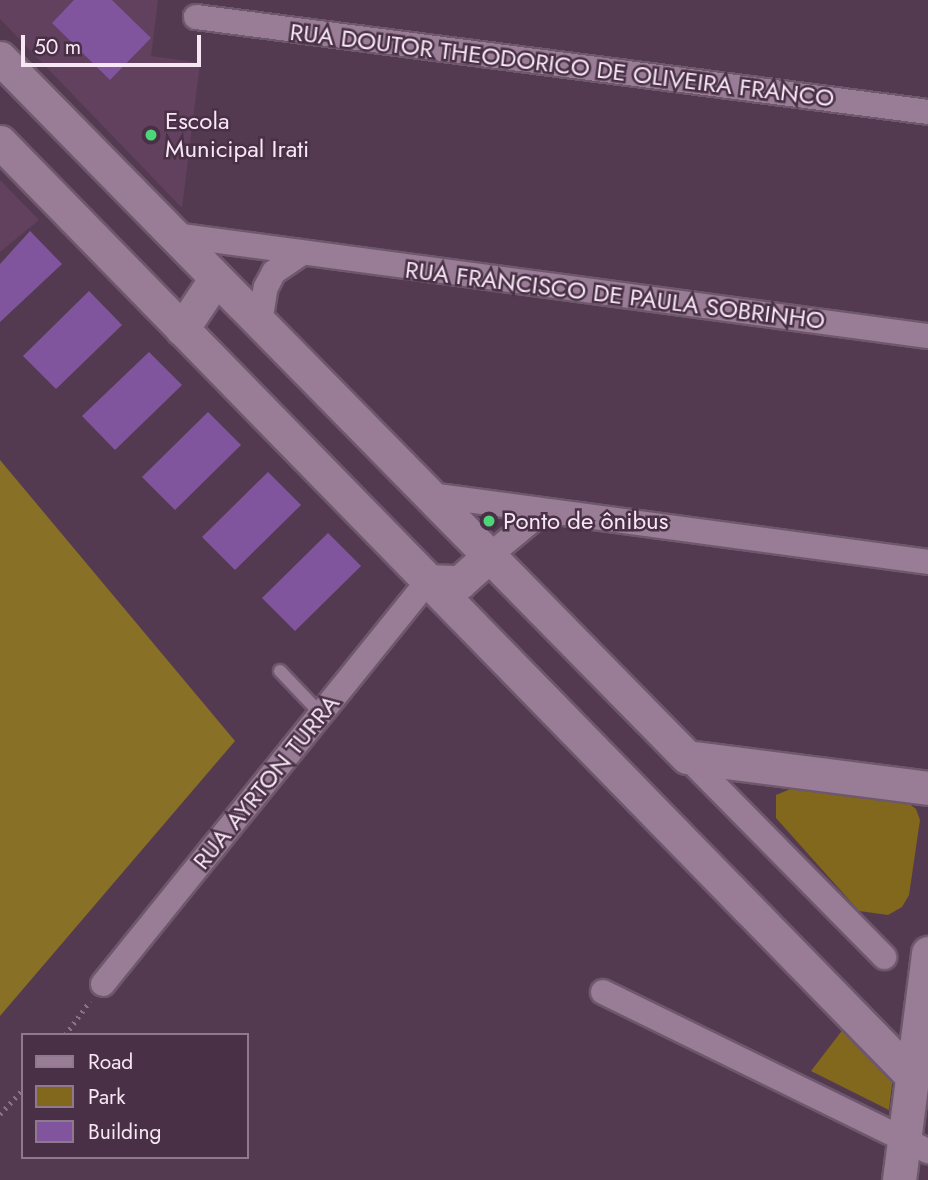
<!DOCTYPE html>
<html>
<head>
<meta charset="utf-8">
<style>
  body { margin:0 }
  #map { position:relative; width:928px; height:1180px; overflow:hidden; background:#543a51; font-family:Jost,sans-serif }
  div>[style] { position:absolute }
  .built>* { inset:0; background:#61415d }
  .green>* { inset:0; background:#81681c }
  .forest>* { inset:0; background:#897027 }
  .building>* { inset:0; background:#80559e }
  .path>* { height:4.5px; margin-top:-2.25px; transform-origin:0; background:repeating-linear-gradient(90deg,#8a7387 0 2px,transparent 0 7px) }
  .roads { filter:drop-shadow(2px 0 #6e586b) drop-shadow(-2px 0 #6e586b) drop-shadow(0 2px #6e586b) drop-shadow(0 -2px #6e586b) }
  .lane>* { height:12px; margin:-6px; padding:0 6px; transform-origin:6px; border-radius:6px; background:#997c95 }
  .street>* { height:24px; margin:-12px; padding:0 12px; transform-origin:12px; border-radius:12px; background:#997c95 }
  .secondary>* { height:33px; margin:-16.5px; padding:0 16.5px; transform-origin:16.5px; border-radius:16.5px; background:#997c95 }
  .dots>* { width:19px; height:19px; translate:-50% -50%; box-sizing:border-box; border:4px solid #493046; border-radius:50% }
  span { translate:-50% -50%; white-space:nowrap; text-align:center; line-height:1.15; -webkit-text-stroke:5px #493046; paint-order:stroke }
  .street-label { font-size:24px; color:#f7e7f5 }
  .poi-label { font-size:24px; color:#f7e7f5 }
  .left { translate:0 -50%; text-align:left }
  .legend { position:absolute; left:21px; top:1033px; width:228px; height:126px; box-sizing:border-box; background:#493046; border:2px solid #8f798c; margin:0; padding:9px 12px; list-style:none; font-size:21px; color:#f7e7f5 }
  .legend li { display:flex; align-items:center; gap:14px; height:35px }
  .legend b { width:35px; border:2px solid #8f798c }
  .scale { position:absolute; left:21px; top:35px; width:180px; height:32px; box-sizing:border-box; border:4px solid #f7e7f5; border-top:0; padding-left:9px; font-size:21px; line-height:24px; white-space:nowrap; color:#f7e7f5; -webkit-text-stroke:5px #493046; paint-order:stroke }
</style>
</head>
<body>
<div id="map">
  <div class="built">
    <div style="clip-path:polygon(0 0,158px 0,151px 56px,200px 63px,182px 208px,0 19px)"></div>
    <div style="clip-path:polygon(0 180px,39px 220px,0 252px)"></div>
  </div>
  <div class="green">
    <div style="clip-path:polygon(793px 788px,907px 802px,916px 809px,920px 820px,909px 895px,902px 907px,888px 915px,859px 911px,776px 818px,776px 795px)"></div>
    <div style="clip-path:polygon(844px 1028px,893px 1076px,889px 1110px,811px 1071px)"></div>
  </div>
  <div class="forest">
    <div style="clip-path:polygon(0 460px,235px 741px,0 1016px)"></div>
  </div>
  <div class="building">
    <div style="clip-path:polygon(74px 0,112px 0,151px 38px,110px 80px,52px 23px)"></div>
    <div style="clip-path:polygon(30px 231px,62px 264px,0 322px,0 264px)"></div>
    <div style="clip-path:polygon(89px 291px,122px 325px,56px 389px,23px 356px)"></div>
    <div style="clip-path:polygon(149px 352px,182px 385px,115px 450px,82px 416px)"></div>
    <div style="clip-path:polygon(208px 412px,241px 445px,175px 510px,142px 477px)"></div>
    <div style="clip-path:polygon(268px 472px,301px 505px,235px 570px,202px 537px)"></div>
    <div style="clip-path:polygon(328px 533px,361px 566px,295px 631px,262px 598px)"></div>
  </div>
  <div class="path">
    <div style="left:65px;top:1035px;width:42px;rotate:-53.7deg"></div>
    <div style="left:0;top:1114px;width:34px;rotate:-47deg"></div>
  </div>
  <div class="roads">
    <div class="lane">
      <div style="left:280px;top:671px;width:59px;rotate:46.4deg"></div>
    </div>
    <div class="street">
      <div style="left:196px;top:17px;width:738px;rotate:7.39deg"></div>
      <div style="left:174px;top:235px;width:761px;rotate:7.63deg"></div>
      <div style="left:260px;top:323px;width:36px;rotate:-81deg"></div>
      <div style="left:266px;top:287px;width:17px;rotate:-62deg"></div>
      <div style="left:274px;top:272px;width:32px;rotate:-34deg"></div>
      <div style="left:430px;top:495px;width:502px;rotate:7.66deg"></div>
      <div style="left:489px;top:556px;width:69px;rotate:-39.7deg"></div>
      <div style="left:687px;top:757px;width:281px;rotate:45.4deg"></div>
      <div style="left:103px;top:984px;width:518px;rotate:-51.12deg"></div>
      <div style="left:603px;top:992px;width:362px;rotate:26.1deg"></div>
    </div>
    <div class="secondary">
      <div style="left:0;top:58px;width:980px;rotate:45.5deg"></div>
      <div style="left:687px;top:757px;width:243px;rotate:7.3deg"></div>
      <div style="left:0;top:142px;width:1305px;rotate:45.68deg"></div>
      <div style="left:182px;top:329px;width:61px;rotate:-56.3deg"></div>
      <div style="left:428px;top:581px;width:32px;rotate:2deg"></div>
      <div style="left:460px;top:582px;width:39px;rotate:-42deg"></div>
      <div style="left:899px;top:1180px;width:229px;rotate:-82.7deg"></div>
    </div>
  </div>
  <div class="dots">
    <div style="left:151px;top:135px;background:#4bd677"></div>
    <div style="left:489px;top:521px;background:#4bd677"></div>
  </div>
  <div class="street-label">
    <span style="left:562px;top:65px;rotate:7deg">RUA DOUTOR THEODORICO DE OLIVEIRA FRANCO</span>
    <span style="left:615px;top:295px;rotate:7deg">RUA FRANCISCO DE PAULA SOBRINHO</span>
    <span style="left:266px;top:782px;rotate:-51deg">RUA AYRTON TURRA</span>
  </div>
  <div class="poi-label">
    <span class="left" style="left:165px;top:135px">Escola<br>Municipal Irati</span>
    <span class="left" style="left:503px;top:521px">Ponto de ônibus</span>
  </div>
  <ul class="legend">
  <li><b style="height:9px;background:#997c95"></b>Road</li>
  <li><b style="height:19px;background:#81681c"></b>Park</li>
  <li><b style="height:19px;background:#80559e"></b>Building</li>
  </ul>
  <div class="scale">50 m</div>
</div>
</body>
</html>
